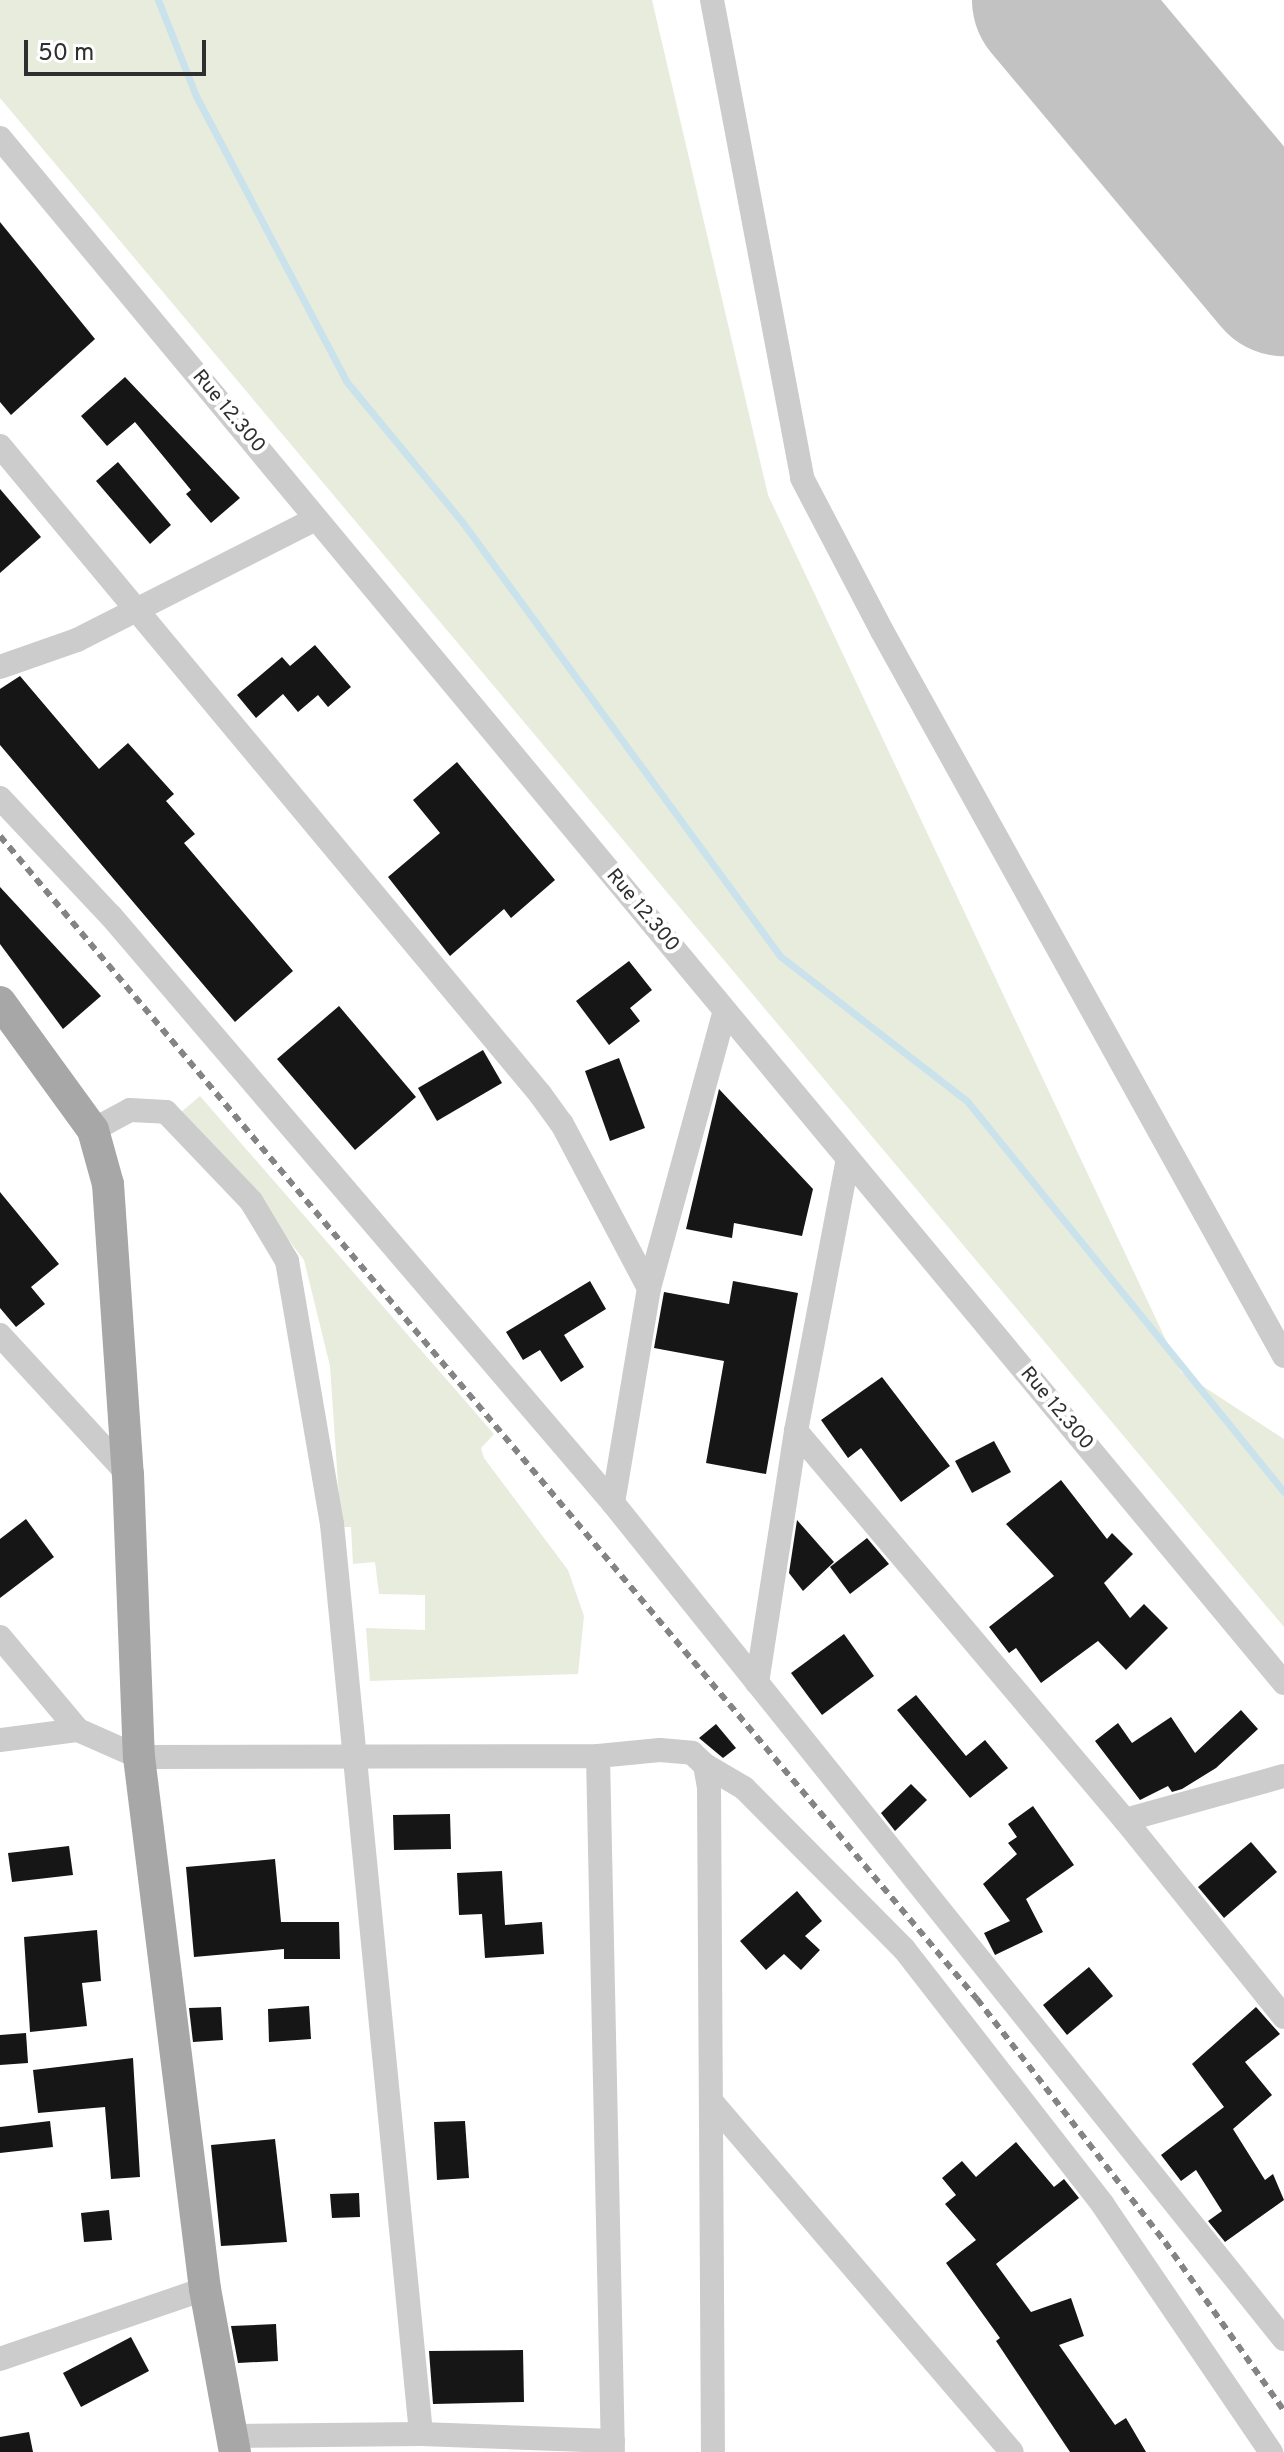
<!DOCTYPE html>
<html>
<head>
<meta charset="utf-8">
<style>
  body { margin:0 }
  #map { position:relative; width:1284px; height:2452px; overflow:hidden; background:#fff; font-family:Overpass,sans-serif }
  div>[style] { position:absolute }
  .green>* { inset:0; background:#e7ecdd }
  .stream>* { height:7px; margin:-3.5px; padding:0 3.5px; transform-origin:3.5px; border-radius:3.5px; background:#cae2ec }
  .taxiway>* { height:66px; margin:-33px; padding:0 33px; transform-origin:33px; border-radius:33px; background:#c2c2c2 }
  .runway>* { height:164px; margin:-82px; padding:0 82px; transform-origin:82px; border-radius:82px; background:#c2c2c2 }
  .building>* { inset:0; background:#161616 }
  .minor>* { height:24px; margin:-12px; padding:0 12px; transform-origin:12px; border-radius:12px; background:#ccc }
  .major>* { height:32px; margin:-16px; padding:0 16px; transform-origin:16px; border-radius:16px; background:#a7a7a7 }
  .rail>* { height:6px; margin-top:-3px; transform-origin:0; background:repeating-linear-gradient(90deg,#848484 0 8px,transparent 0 14px) }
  span { translate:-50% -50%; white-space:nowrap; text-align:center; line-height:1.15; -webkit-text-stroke:8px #fff; paint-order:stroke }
  .street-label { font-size:20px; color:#2f2f2f }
  .scale { position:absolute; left:24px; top:40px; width:182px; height:36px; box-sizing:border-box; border:4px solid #2f2f2f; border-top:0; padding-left:10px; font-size:24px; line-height:28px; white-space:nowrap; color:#2f2f2f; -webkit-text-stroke:6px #fff; paint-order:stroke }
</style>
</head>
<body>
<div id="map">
  <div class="green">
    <div style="clip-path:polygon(0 0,652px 0,768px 495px,1181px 1372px,1284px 1439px,1284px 1627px,0 98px)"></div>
    <div style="clip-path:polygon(200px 1096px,494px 1434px,481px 1448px,484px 1458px,568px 1570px,584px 1616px,578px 1674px,370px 1681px,366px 1628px,425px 1630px,425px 1595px,379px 1594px,375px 1562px,353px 1564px,351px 1527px,341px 1527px,330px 1366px,304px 1260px,231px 1165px,179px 1114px)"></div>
  </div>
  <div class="stream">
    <div style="left:158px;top:0;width:103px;rotate:68.4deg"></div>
    <div style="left:196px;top:96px;width:322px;rotate:62.2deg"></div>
    <div style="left:346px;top:381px;width:184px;rotate:50.5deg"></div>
    <div style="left:463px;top:523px;width:537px;rotate:53.79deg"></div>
    <div style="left:780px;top:956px;width:237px;rotate:37.8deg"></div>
    <div style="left:967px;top:1101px;width:503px;rotate:50.97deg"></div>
  </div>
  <div class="taxiway">
    <div style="left:1071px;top:0;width:61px;rotate:90deg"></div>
    <div style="left:1071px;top:61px;width:47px;rotate:70deg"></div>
    <div style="left:1087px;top:105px;width:47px;rotate:51.9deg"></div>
    <div style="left:1116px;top:142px;width:47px;rotate:34.7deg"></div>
    <div style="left:1155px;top:169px;width:44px;rotate:18.4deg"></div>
    <div style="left:1197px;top:183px;width:28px;rotate:32deg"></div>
  </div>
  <div class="runway">
    <div style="left:1054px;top:0;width:358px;rotate:50deg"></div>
  </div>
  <div class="building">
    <div style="clip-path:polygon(0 222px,95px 339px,11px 415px,0 402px)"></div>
    <div style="clip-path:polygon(125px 377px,240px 498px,211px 523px,186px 494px,191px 490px,135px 422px,107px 446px,81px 416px)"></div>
    <div style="clip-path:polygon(118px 462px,171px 525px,150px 544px,96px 481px)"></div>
    <div style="clip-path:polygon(0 489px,41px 537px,0 573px)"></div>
    <div style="clip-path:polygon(315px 645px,351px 687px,328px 707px,318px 695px,298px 712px,283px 694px,256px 718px,237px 695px,282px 657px,290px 666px)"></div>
    <div style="clip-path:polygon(20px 676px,99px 769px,128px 743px,174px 794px,166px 801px,195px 834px,184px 843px,293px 971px,235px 1022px,0 745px,0 689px)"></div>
    <div style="clip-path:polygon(457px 762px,555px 880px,511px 918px,504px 909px,450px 956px,388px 877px,440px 833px,413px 800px)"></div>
    <div style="clip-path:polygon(0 887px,101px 996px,63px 1029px,0 944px)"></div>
    <div style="clip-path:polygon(629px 961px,652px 990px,630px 1008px,640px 1021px,609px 1045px,576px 1001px)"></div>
    <div style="clip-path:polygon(339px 1006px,416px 1097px,355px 1150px,277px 1059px)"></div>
    <div style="clip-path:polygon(483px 1050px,502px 1083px,437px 1121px,418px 1088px)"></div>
    <div style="clip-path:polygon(619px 1058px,645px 1128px,610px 1141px,585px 1071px)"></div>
    <div style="clip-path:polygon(719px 1089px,813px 1189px,802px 1236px,734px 1223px,732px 1238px,686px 1229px)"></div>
    <div style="clip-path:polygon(0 1192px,59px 1264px,31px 1287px,45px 1304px,16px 1327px,0 1308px)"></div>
    <div style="clip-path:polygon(590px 1281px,606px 1309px,564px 1335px,584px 1367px,561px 1382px,540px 1350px,523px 1360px,506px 1332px)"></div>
    <div style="clip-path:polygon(733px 1281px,798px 1293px,766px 1474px,706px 1463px,724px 1361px,654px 1348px,664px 1292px,729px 1304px)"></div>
    <div style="clip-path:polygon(882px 1377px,950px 1466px,901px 1502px,861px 1448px,848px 1458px,821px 1420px)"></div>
    <div style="clip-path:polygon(994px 1441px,1011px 1472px,972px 1493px,955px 1461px)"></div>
    <div style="clip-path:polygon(1061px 1480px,1107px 1539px,1112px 1533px,1133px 1554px,1104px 1583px,1130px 1618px,1144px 1604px,1168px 1628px,1126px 1670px,1098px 1641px,1041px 1683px,1016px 1648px,1009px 1653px,989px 1627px,1054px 1576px,1006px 1524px)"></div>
    <div style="clip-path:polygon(26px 1519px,54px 1557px,0 1598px,0 1539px)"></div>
    <div style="clip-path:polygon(797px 1520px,834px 1562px,803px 1591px,789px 1573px)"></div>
    <div style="clip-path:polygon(867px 1538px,889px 1564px,850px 1594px,830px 1567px)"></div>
    <div style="clip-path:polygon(844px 1634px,874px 1676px,822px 1715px,791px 1673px)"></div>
    <div style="clip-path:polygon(916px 1695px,966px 1756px,985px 1740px,1008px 1768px,970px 1798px,897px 1710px)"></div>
    <div style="clip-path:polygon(1241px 1710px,1258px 1729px,1216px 1768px,1182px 1789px,1172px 1792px,1168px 1786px,1140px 1800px,1095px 1741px,1118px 1723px,1132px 1743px,1171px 1717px,1195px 1753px)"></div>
    <div style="clip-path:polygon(716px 1724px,736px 1748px,723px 1758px,699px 1738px)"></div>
    <div style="clip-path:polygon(911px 1784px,927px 1800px,895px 1831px,881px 1813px)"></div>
    <div style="clip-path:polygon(1033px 1806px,1074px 1865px,1026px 1899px,1043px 1932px,995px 1955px,984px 1933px,1010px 1921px,983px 1884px,1017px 1854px,1008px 1843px,1017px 1837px,1008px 1824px)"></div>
    <div style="clip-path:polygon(450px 1814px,451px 1849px,394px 1850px,393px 1815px)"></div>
    <div style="clip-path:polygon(1251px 1842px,1277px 1872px,1224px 1918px,1198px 1887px)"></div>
    <div style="clip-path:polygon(69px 1846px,73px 1875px,12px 1882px,8px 1853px)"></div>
    <div style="clip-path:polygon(275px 1859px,281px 1922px,339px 1922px,340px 1959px,284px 1959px,284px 1949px,194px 1957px,186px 1867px)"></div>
    <div style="clip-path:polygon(502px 1871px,505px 1925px,542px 1922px,544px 1954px,485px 1958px,482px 1914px,459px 1915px,457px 1873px)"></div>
    <div style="clip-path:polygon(797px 1891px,822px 1921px,805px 1936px,820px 1950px,801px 1970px,784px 1954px,766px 1970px,740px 1941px)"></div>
    <div style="clip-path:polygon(97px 1930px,101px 1981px,82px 1983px,87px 2026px,30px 2032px,24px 1937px)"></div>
    <div style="clip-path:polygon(1089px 1967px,1113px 1996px,1067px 2035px,1043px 2005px)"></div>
    <div style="clip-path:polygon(309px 2006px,311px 2039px,269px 2042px,268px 2009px)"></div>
    <div style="clip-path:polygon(221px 2007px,223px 2040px,193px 2042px,189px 2008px)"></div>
    <div style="clip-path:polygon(1256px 2007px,1280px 2034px,1245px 2062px,1272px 2095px,1233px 2129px,1265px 2180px,1273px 2174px,1284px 2200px,1225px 2242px,1208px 2221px,1222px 2211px,1196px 2170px,1181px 2181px,1161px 2155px,1224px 2107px,1192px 2064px)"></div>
    <div style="clip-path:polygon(26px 2033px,28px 2063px,0 2065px,0 2035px)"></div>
    <div style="clip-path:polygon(133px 2058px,140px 2177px,111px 2179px,105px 2107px,38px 2113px,33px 2070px)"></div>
    <div style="clip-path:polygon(50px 2121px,53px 2147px,0 2153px,0 2127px)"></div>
    <div style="clip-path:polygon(465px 2121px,469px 2178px,437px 2180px,434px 2122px)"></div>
    <div style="clip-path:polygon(275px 2139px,287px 2242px,221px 2246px,211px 2145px)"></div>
    <div style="clip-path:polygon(1016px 2142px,1054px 2187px,1064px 2179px,1079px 2198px,996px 2264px,1031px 2312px,1071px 2298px,1084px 2336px,1059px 2345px,1115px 2425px,1126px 2418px,1146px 2452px,1070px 2452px,996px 2341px,1000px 2338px,946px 2263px,976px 2240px,945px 2204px,956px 2195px,942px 2178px,962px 2161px,976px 2177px)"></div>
    <div style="clip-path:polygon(359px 2193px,360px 2217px,332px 2218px,330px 2194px)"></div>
    <div style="clip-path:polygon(109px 2210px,112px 2240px,84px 2242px,81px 2213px)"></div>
    <div style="clip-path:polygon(276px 2324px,278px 2361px,238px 2363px,231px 2326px)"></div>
    <div style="clip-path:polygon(131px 2337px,149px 2371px,81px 2407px,63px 2373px)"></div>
    <div style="clip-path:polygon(523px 2350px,524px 2402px,433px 2404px,429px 2351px)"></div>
    <div style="clip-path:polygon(29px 2432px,33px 2452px,0 2452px,0 2437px)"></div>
  </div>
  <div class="minor">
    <div style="left:712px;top:0;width:486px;rotate:79.3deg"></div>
    <div style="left:802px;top:478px;width:173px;rotate:62.4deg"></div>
    <div style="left:882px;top:631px;width:829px;rotate:60.99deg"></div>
    <div style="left:0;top:138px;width:2009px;rotate:50.27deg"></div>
    <div style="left:0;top:446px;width:844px;rotate:50.19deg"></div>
    <div style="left:540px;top:1094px;width:37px;rotate:54deg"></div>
    <div style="left:562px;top:1124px;width:186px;rotate:62.1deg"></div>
    <div style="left:0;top:667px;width:82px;rotate:-19.3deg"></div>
    <div style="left:77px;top:640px;width:268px;rotate:-26.9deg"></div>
    <div style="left:0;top:798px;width:162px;rotate:46.8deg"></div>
    <div style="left:111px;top:916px;width:772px;rotate:49.46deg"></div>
    <div style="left:613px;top:1503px;width:1072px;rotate:51.25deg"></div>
    <div style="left:93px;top:1130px;width:42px;rotate:-28.4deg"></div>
    <div style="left:130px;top:1110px;width:36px;rotate:3deg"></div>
    <div style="left:166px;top:1112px;width:123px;rotate:46.3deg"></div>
    <div style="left:251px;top:1201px;width:70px;rotate:59deg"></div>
    <div style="left:287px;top:1261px;width:267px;rotate:80.3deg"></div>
    <div style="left:332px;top:1524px;width:914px;rotate:84.41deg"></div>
    <div style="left:0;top:1335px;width:189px;rotate:47.4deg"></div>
    <div style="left:796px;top:1431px;width:509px;rotate:49.78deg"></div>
    <div style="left:1125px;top:1820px;width:253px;rotate:51.1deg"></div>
    <div style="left:613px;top:1503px;width:218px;rotate:-80.5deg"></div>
    <div style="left:649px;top:1288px;width:287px;rotate:-74.7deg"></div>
    <div style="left:0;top:1637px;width:121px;rotate:50deg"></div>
    <div style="left:757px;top:1683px;width:255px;rotate:-81.2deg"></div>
    <div style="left:796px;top:1431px;width:277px;rotate:-79.2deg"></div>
    <div style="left:0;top:1740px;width:79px;rotate:-7.3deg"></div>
    <div style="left:78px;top:1730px;width:67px;rotate:23.9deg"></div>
    <div style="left:139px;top:1757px;width:459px;rotate:-0.1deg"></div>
    <div style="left:598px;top:1756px;width:62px;rotate:-5.5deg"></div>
    <div style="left:660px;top:1750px;width:32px;rotate:5deg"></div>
    <div style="left:692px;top:1753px;width:18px;rotate:43deg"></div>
    <div style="left:705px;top:1765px;width:22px;rotate:80deg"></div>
    <div style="left:709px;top:1787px;width:665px;rotate:89.66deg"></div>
    <div style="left:598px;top:1756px;width:696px;rotate:88.77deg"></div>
    <div style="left:705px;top:1765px;width:45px;rotate:30.5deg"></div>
    <div style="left:744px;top:1788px;width:227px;rotate:45.2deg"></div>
    <div style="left:904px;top:1949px;width:324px;rotate:52.1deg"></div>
    <div style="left:1103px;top:2205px;width:299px;rotate:55.8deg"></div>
    <div style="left:1125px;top:1820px;width:165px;rotate:-15.5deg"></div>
    <div style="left:711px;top:2101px;width:462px;rotate:49.4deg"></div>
    <div style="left:0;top:2359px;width:217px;rotate:-18.9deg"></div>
    <div style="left:231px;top:2436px;width:190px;rotate:-0.6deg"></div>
    <div style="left:421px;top:2434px;width:192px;rotate:2.1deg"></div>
  </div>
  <div class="major">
    <div style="left:0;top:1002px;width:158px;rotate:54deg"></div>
    <div style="left:93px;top:1130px;width:56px;rotate:74.5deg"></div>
    <div style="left:108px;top:1184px;width:291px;rotate:86.1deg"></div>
    <div style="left:128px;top:1474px;width:283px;rotate:87.8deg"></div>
    <div style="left:139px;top:1757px;width:536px;rotate:82.93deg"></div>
    <div style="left:205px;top:2289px;width:166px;rotate:79.6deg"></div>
  </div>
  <div class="rail">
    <div style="left:0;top:836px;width:1519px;rotate:49.97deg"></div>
    <div style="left:977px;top:1999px;width:307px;rotate:52.3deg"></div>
    <div style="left:1165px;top:2242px;width:207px;rotate:54.8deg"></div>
  </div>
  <div class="street-label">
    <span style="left:228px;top:412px;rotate:50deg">Rue 12.300</span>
    <span style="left:642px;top:911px;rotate:50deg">Rue 12.300</span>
    <span style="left:1056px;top:1409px;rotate:50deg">Rue 12.300</span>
  </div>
  <div class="scale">50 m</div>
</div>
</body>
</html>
